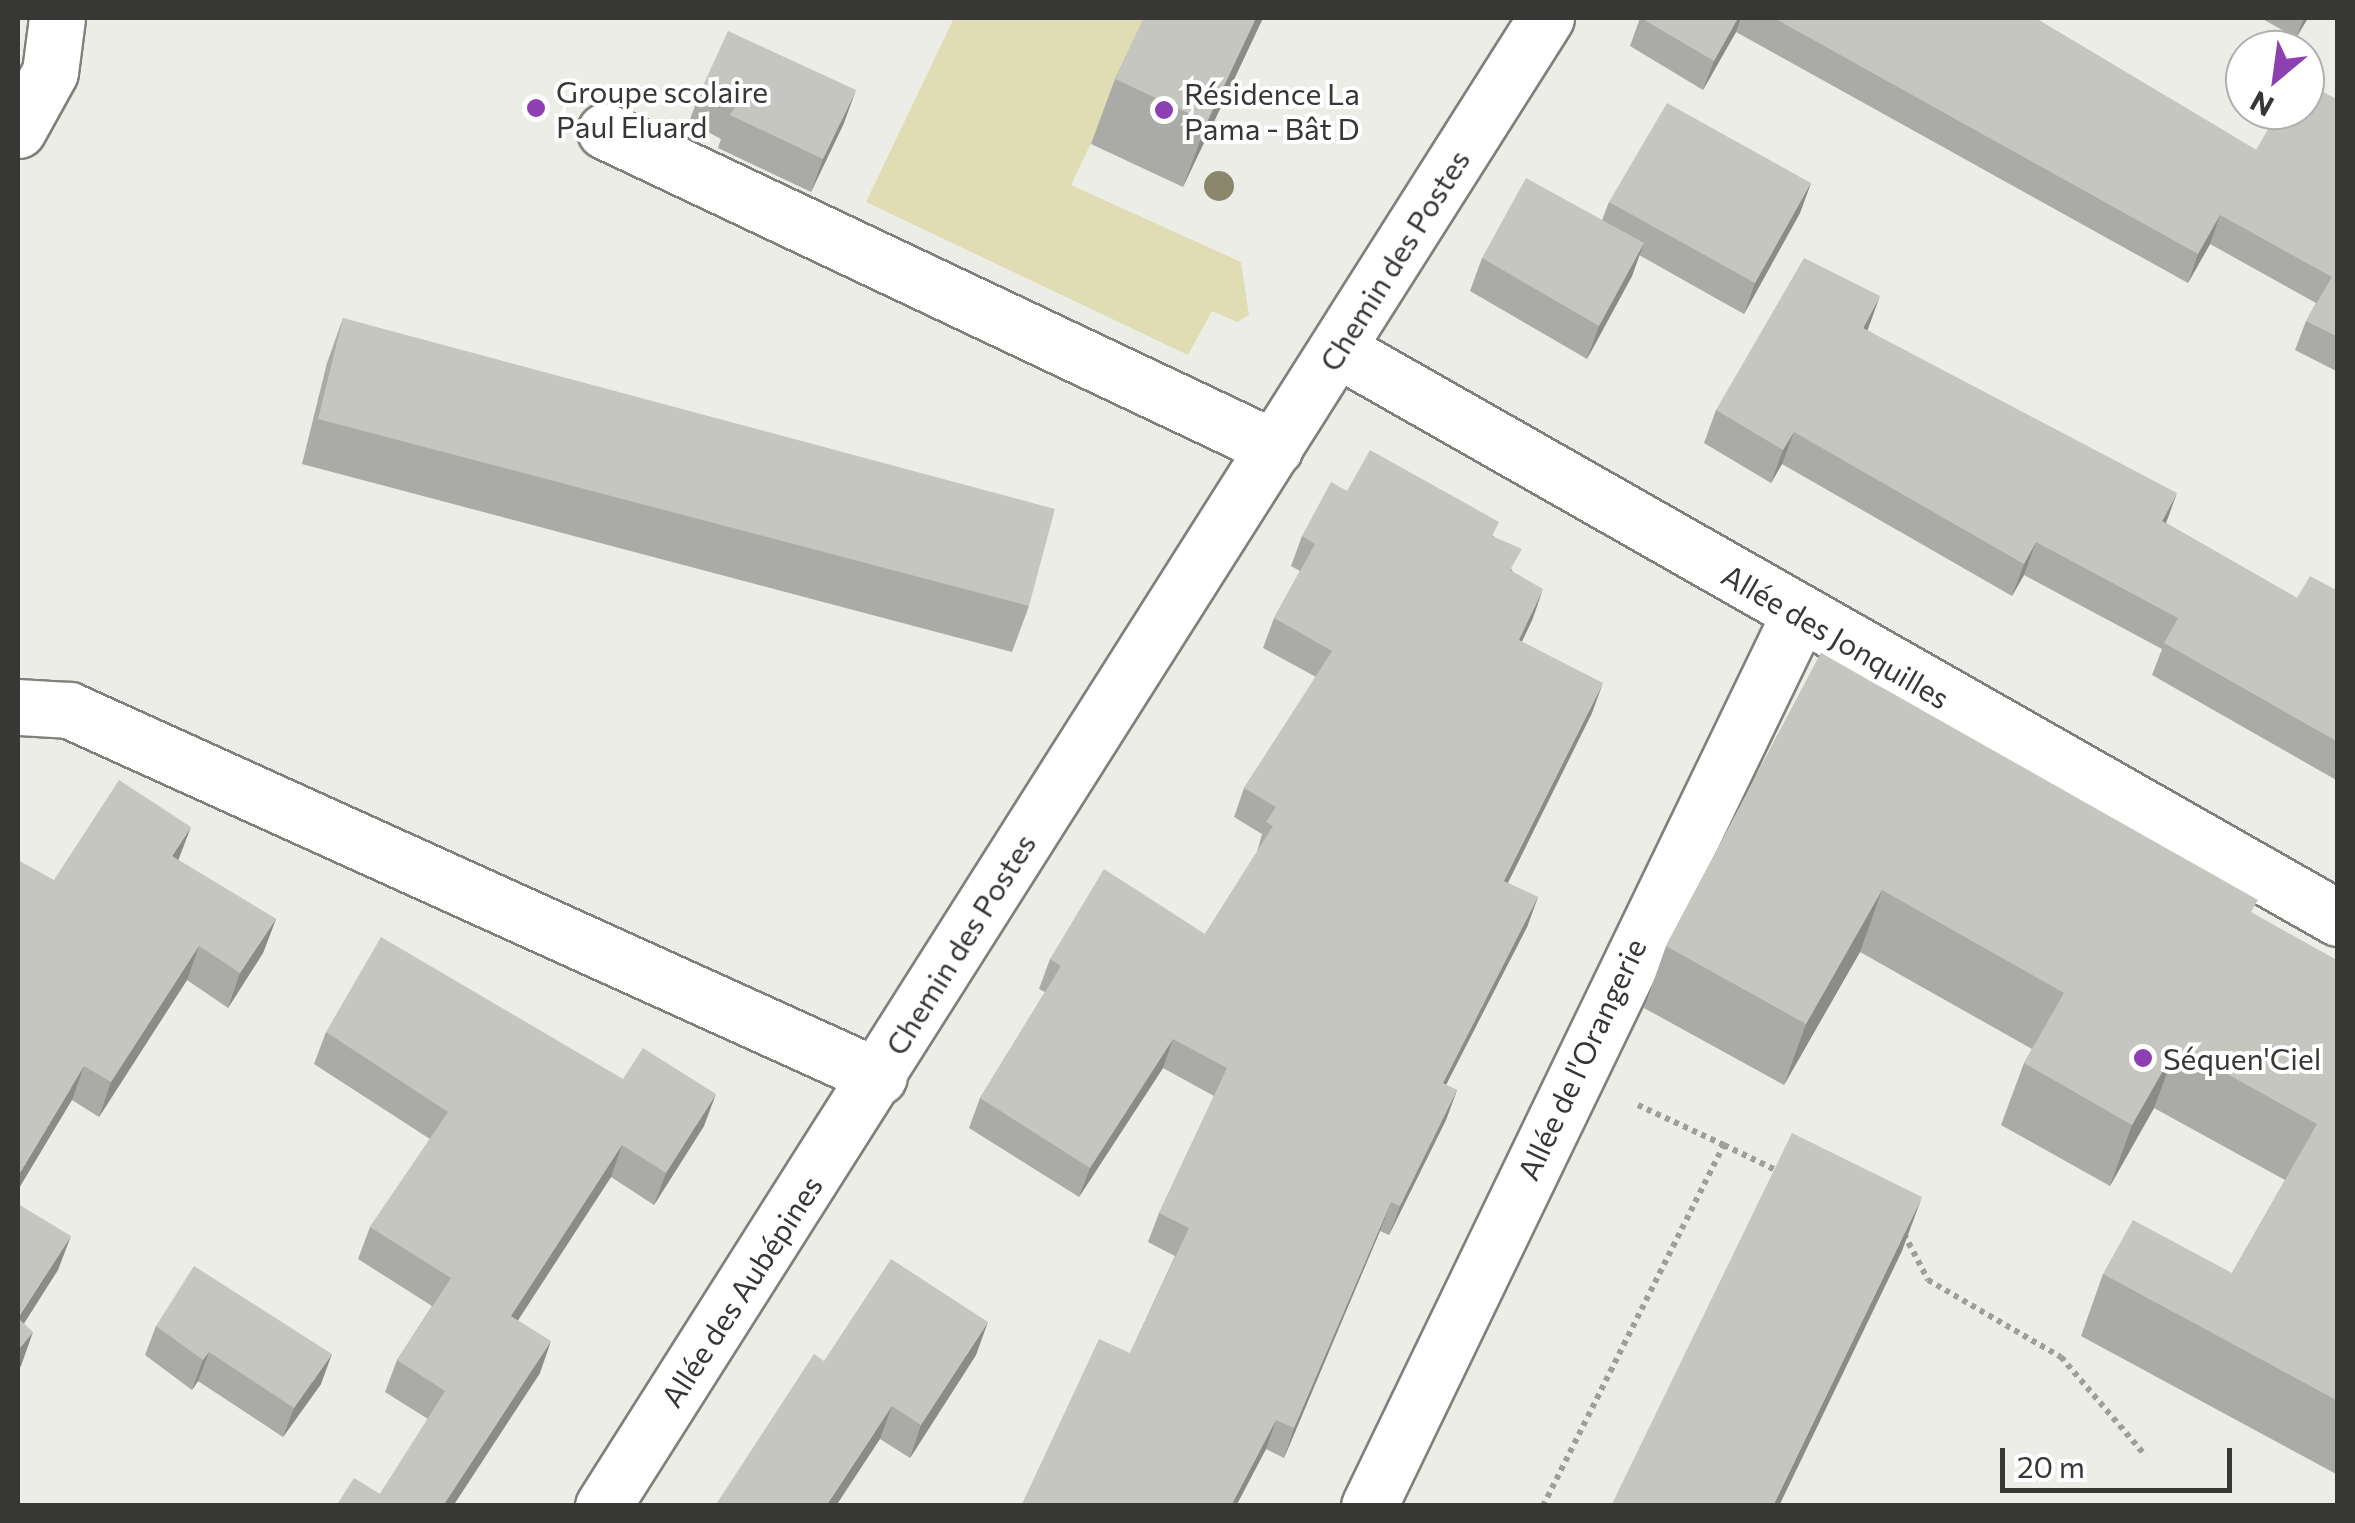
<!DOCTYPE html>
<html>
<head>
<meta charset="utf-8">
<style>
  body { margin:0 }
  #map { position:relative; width:2355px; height:1523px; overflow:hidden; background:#edede8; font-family:Commissioner,sans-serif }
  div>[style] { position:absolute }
  .green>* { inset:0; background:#e0dcb3 }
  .path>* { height:6px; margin-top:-3px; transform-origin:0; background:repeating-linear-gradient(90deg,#9e9e9a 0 5px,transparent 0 10px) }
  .roads { filter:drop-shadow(2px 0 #81807c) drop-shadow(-2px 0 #81807c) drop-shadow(0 2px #81807c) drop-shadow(0 -2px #81807c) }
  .minor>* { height:55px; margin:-27.5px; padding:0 27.5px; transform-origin:27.5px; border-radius:27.5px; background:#fff }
  .trees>* { width:30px; height:30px; margin:-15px; border-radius:50%; background:#8a876c }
  .wall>* { inset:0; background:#aaaaa6 }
  .shaded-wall>* { inset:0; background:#8b8b87 }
  .building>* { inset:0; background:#c6c6c1 }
  .dots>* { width:28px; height:28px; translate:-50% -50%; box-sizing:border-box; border:5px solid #fff; border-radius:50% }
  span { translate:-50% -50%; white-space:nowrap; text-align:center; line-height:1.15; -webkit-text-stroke:8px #fff; paint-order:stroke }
  .poi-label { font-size:30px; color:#373735 }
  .left { translate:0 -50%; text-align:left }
  .street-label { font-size:30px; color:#373735 }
  .frame { position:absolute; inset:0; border:20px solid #373735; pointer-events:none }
  .north { position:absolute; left:2225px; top:30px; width:100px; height:100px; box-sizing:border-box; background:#fff; border:2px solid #afafae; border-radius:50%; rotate:209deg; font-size:28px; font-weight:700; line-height:40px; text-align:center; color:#373735 }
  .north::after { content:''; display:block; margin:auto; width:35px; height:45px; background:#8c40b1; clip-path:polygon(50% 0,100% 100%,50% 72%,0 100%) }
  .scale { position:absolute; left:2000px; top:1448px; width:232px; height:45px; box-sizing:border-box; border:5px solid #373735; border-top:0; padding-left:12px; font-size:30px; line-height:35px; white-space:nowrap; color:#373735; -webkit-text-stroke:8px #fff; paint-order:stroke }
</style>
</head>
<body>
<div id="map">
  <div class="green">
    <div style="clip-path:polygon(954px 18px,1151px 18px,1071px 185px,1241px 262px,1249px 315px,1237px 322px,1212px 311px,1188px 355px,866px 202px)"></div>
  </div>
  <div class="path">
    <div style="left:1724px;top:1145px;width:64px;rotate:25.8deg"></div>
    <div style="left:1904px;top:1234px;width:52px;rotate:62.4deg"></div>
    <div style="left:1928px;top:1280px;width:154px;rotate:30.1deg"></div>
    <div style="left:2061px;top:1357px;width:130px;rotate:49.4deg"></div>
    <div style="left:1543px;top:1506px;width:404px;rotate:-63.4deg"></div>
    <div style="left:1724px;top:1145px;width:95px;rotate:-155.1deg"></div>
  </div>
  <div class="roads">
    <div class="minor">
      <div style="left:18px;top:130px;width:66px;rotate:-61.1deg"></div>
      <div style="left:50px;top:72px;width:54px;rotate:-82.6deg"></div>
      <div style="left:605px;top:131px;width:741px;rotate:25.32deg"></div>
      <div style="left:1337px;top:349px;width:1151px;rotate:29.62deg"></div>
      <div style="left:18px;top:707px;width:51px;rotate:3.4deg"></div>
      <div style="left:69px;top:710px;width:889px;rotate:24.37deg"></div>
      <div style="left:603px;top:1506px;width:1762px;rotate:-57.64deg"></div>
      <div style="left:1369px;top:1506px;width:989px;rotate:-64.24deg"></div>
    </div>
  </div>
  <div class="trees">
    <div style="left:1219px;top:186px"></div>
  </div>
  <div class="wall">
    <div style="clip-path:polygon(1144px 18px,1263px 18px,1183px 187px,1091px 144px,1115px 79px)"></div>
    <div style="clip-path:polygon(1640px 18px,2035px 18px,2256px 150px,2338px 100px,2338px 372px,2295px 350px,2306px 321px,2316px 303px,2210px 244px,2188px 283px,1736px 32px,1703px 90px,1630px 46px)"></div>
    <div style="clip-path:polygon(2261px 18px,2308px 18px,2296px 38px)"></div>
    <div style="clip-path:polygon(701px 90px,844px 123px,811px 192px,718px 148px,721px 139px,689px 122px)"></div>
    <div style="clip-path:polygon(1811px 183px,1800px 213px,1744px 314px,1639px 255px,1632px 276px,1587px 359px,1470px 291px,1482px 258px,1602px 220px,1609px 202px)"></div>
    <div style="clip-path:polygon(343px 318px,1029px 606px,1012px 652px,302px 464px,327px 363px)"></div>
    <div style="clip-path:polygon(1867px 330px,2166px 523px,2297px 598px,2338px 591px,2338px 781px,2152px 675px,2162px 649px,2024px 575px,2012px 596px,1782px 464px,1771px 483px,1704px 443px,1716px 410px)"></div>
    <div style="clip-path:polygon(1347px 491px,1494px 536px,1513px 572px,1533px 618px,1522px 642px,1592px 713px,1507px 883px,1538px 897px,1527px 927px,1446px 1085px,1457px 1090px,1446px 1120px,1389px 1235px,1380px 1231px,1284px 1458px,1266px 1449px,1236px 1506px,1021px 1506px,1130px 1353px,1175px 1256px,1148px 1242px,1159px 1213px,1214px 1096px,1163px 1068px,1079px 1197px,969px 1128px,980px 1098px,1045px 992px,1039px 989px,1050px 959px,1205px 934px,1257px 852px,1262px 834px,1234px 817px,1244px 788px,1316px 677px,1263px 648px,1274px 618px,1300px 571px,1291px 566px,1302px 536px)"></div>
    <div style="clip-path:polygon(1821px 653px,2253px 914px,2338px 961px,2338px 1475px,2081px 1336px,2103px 1274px,2232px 1273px,2285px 1180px,2154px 1108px,2110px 1186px,2001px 1125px,2024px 1063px,2032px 1049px,1860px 952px,1784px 1085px,1644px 1008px,1666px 946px)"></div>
    <div style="clip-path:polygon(178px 860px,276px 919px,263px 953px,228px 1008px,187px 980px,99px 1117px,72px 1100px,54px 880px)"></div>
    <div style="clip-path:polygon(326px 1032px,704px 1126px,654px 1205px,611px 1177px,518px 1320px,540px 1373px,453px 1506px,336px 1506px,380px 1494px,428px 1419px,385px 1392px,397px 1360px,432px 1306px,358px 1259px,370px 1227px,430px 1139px,314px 1064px)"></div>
    <div style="clip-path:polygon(156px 1326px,321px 1384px,283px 1437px,198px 1381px,192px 1390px,145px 1355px)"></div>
    <div style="clip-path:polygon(976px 1355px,910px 1458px,880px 1439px,824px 1361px)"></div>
  </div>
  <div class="shaded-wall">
    <div style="clip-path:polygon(1256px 18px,1263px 18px,1183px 187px,1207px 122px)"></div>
    <div style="clip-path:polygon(1738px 18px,1741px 18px,1736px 32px,1703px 90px,1714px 61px)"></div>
    <div style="clip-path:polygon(2304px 18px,2308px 18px,2296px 38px)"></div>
    <div style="clip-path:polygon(856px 90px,844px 123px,811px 192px,823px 159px)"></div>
    <div style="clip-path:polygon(1811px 183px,1800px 213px,1744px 314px,1755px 283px)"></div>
    <div style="clip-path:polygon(2220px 215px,2210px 244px,2188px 283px,2198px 254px)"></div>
    <div style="clip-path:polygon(1644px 243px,1632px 276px,1587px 359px,1599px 326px)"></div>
    <div style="clip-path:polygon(1880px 296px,1868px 329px,1851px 361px,1863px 328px)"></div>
    <div style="clip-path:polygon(1794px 432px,1782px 464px,1771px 483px,1783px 450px)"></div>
    <div style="clip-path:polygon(2177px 493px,2165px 526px,2162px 521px)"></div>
    <div style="clip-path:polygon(2036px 542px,2024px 575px,2012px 596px,2024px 564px)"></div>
    <div style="clip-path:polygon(1543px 589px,1533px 618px,1508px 670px,1519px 640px)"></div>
    <div style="clip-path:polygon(1603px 683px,1592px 713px,1494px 911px,1504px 881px)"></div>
    <div style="clip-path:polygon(191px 827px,178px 861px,172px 856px)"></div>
    <div style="clip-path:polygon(1882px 890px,1860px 952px,1784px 1085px,1806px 1024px)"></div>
    <div style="clip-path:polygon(1538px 897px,1527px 927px,1432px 1112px,1443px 1083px)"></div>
    <div style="clip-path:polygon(276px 919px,263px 953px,228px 1008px,240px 973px)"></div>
    <div style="clip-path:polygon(199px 946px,187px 980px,99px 1117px,111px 1082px)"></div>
    <div style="clip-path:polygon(1173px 1039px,1163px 1068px,1079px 1197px,1090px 1168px)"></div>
    <div style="clip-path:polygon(2177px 1046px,2154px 1108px,2110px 1186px,2132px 1125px)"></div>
    <div style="clip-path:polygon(84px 1066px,72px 1100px,18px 1190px,18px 1176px)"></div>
    <div style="clip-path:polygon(1457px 1090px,1446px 1120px,1389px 1235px,1400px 1206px)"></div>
    <div style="clip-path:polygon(716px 1094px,704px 1126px,654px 1205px,666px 1173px)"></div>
    <div style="clip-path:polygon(622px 1145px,611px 1177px,500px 1348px,511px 1316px)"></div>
    <div style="clip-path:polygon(1922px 1197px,1902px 1251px,1779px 1506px,1773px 1506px)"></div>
    <div style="clip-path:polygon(1391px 1202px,1380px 1231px,1284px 1458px,1294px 1428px)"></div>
    <div style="clip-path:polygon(71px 1236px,58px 1270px,18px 1333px,18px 1318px)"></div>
    <div style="clip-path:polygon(988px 1322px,976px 1355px,910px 1458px,921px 1425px)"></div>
    <div style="clip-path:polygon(33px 1332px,21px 1366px,18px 1370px,18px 1350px)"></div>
    <div style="clip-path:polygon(551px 1341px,540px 1373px,453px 1506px,443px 1506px)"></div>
    <div style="clip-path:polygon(209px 1352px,198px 1381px,192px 1390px,203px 1360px)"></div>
    <div style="clip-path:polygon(332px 1354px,321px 1384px,283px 1437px,294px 1408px)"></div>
    <div style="clip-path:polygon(892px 1406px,880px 1439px,836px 1506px,826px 1506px)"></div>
    <div style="clip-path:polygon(1276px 1420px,1266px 1449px,1236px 1506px,1231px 1506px)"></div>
  </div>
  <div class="building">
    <div style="clip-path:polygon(1144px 18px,1256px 18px,1207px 122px,1115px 79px)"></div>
    <div style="clip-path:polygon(1641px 18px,1738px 18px,1714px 61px)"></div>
    <div style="clip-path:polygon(1774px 18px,2035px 18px,2256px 150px,2279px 110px,2305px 110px,2305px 82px,2338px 100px,2338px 337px,2306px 321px,2332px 277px,2220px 215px,2198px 254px)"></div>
    <div style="clip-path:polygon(728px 31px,856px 90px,823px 159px,730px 115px,735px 107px,701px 90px)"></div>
    <div style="clip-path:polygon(1667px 103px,1811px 183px,1755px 283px,1609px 202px)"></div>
    <div style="clip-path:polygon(1526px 178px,1644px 243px,1599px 326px,1482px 258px)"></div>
    <div style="clip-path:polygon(1804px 258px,1880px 296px,1863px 328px,2177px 493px,2162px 521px,2297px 598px,2310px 576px,2338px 591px,2338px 742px,2164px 643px,2178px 618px,2036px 542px,2024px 564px,1794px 432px,1783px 450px,1716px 410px)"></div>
    <div style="clip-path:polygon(343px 318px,1055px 509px,1029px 606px,318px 419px)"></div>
    <div style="clip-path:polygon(1370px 450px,1499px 522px,1492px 536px,1522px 549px,1510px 570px,1543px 589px,1519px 640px,1603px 683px,1504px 881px,1538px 897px,1443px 1083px,1457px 1090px,1400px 1206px,1391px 1202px,1294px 1428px,1276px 1420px,1231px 1506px,1021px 1506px,1099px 1339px,1130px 1353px,1189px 1228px,1159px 1213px,1227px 1068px,1173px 1039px,1090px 1168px,980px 1098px,1061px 966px,1050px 959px,1104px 869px,1205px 934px,1273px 826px,1266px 822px,1276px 807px,1244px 788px,1332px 651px,1274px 618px,1315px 544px,1302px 536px,1331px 482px,1347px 491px)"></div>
    <div style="clip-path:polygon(1821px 653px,2258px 900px,2251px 912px,2338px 961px,2338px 1401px,2103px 1274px,2133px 1220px,2232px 1273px,2317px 1124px,2177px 1046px,2132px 1125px,2024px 1063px,2064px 993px,1882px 890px,1806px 1024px,1666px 946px)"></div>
    <div style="clip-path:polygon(119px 780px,191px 827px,172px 856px,276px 919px,240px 973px,199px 946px,111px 1082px,84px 1066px,18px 1176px,18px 860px,54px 880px)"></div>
    <div style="clip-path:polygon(381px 937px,623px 1079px,643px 1048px,716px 1094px,666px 1173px,622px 1145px,511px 1316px,551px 1341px,443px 1506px,336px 1506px,354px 1478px,380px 1494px,445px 1391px,397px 1360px,451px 1278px,370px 1227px,448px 1112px,326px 1032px)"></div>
    <div style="clip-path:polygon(1792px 1133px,1922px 1197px,1773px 1506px,1611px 1506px)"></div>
    <div style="clip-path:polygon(18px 1204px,71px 1236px,18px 1318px,33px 1332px,18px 1350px)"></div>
    <div style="clip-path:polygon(891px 1259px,988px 1322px,921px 1425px,892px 1406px,826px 1506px,715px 1506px,814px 1354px,824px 1361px)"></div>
    <div style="clip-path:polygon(194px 1266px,332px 1354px,294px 1408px,209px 1352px,203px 1360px,156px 1326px)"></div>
  </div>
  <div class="dots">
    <div style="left:536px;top:108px;background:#8c40b1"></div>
    <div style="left:1164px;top:110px;background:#8c40b1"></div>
    <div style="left:2143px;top:1058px;background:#8c40b1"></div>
  </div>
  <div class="poi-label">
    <span class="left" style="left:556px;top:108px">Groupe scolaire<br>Paul Eluard</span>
    <span class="left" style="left:1184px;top:110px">Résidence La<br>Pama - Bât D</span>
    <span class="left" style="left:2163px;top:1058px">Séquen'Ciel</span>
  </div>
  <div class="street-label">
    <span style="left:1394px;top:260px;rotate:-58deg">Chemin des Postes</span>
    <span style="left:1836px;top:636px;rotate:30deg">Allée des Jonquilles</span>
    <span style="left:960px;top:944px;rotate:-58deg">Chemin des Postes</span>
    <span style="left:1581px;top:1059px;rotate:-65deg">Allée de l'Orangerie</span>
    <span style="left:741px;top:1291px;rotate:-57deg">Allée des Aubépines</span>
  </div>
  <div class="frame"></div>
  <div class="north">N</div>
  <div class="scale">20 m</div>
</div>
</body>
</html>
